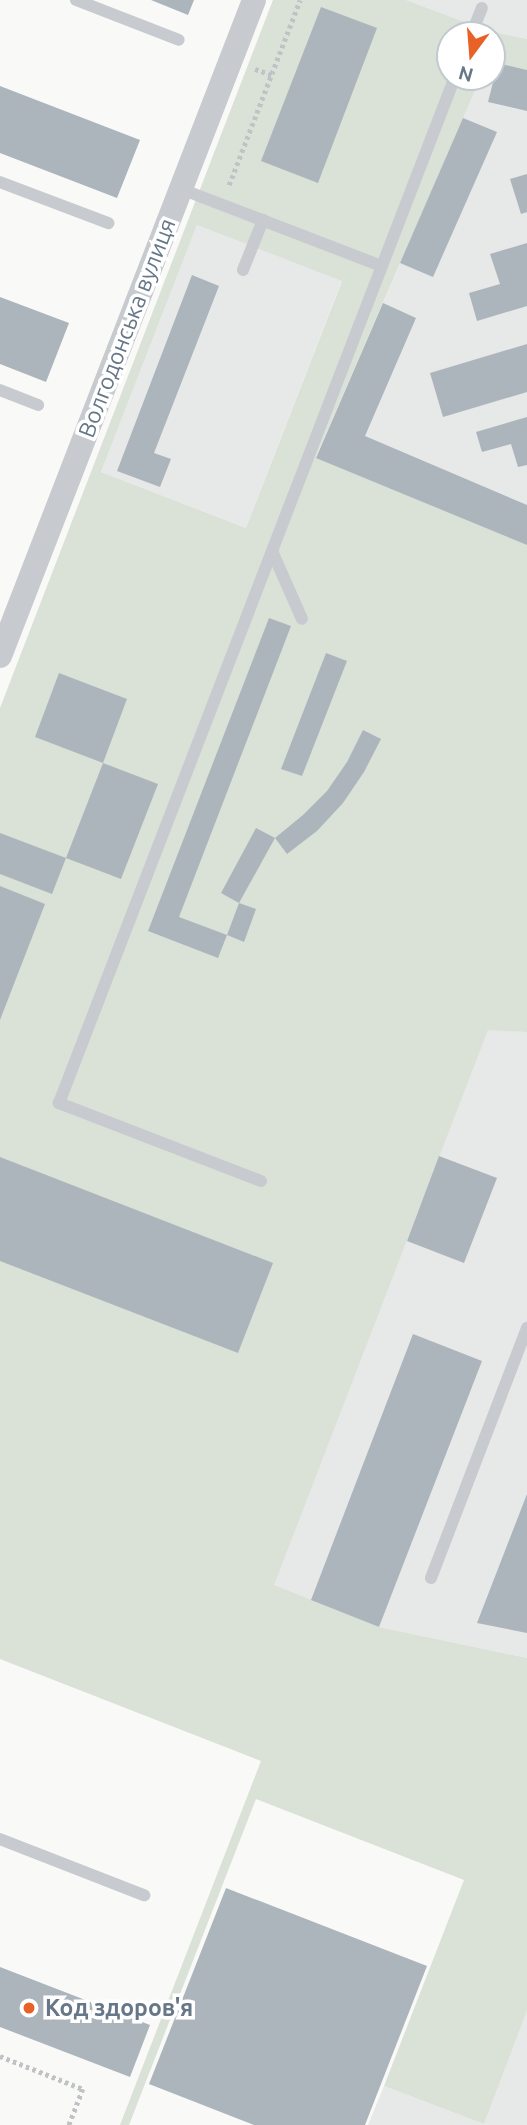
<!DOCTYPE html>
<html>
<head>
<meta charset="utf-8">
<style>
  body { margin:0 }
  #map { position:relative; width:527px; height:2125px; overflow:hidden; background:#f9f9f7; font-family:Ubuntu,sans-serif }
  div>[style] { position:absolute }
  .built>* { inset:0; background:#e7e8e8 }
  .green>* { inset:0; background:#dae1d7 }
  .building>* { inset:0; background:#adb5bc }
  .path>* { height:4.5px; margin-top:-2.25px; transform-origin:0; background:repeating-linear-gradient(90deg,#c0c3c5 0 3.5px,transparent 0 7px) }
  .lane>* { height:12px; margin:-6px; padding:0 6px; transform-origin:6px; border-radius:6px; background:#c7cace }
  .street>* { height:24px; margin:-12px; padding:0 12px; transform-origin:12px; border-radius:12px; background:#c7cace }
  .dots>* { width:19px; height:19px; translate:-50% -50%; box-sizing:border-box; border:4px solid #fff; border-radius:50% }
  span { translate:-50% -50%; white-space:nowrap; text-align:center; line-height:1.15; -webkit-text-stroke:7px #fff; paint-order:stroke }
  .street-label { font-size:23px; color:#677788 }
  .poi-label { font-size:23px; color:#677788; font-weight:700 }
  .left { translate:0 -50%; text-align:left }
  .north { position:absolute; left:436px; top:21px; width:70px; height:70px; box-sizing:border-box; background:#fff; border:2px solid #c2c9cf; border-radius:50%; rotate:196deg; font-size:19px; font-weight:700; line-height:28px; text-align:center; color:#677788 }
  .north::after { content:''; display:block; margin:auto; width:24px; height:32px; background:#e86228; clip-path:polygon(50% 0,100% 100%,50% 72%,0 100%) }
</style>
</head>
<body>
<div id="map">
  <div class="built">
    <div style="clip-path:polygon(406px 0,527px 0,527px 39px,489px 31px)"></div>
    <div style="clip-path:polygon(492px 62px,527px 70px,527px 545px,316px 458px,481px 77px,492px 77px)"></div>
    <div style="clip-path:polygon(197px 225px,342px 280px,246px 528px,101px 472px)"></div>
    <div style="clip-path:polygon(488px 1029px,527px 1032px,527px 1658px,379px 1627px,273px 1586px)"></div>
    <div style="clip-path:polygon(527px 2011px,527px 2125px,368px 2125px,384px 2086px,484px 2124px)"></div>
  </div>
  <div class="green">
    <div style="clip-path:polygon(evenodd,273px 0,406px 0,489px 31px,527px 39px,527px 70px,492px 62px,492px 35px,450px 35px,450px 77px,481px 77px,316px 457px,527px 545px,527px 1032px,488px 1030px,274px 1585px,379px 1627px,527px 1658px,527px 2011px,484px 2124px,384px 2086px,464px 1880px,256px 1799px,129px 2125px,120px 2125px,261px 1761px,0 1659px,0 708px,273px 0,197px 225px,342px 281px,246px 528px,101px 472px,197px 225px)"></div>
  </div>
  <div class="building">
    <div style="clip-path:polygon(151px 0,194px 0,188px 15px)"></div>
    <div style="clip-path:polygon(321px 7px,377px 28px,318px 183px,261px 161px)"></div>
    <div style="clip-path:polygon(498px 63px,527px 70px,527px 111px,488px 102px)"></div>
    <div style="clip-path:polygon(0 86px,140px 140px,117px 198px,0 153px)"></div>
    <div style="clip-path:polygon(463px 118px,497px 132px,433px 277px,400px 263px)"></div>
    <div style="clip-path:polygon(527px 174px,527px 212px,521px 214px,510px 179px)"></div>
    <div style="clip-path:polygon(527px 243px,527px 306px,477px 321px,469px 293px,500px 284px,490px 254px)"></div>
    <div style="clip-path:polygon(192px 275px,219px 286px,154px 453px,171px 459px,160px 487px,117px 471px)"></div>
    <div style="clip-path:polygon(0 297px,69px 323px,46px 382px,0 364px)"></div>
    <div style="clip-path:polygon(383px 303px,416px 318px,365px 436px,527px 505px,527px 545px,316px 458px)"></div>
    <div style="clip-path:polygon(527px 344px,527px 392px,443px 417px,430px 373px)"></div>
    <div style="clip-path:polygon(527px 417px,527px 465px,518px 467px,511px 444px,482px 452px,476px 432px)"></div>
    <div style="clip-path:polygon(269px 618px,291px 626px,179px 917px,227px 935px,218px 958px,148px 931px)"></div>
    <div style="clip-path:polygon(326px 653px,347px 661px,302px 776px,281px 769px)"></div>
    <div style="clip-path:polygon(59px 673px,127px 699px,103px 763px,35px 737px)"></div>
    <div style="clip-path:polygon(363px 730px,381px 739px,364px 772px,343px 803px,317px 831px,287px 854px,275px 838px,303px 815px,327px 791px,347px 762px)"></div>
    <div style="clip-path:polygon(103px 763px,158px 784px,121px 879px,66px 858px)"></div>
    <div style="clip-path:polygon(256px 828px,275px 838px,239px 903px,221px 893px)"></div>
    <div style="clip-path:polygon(0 833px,66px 858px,52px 894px,0 874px)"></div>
    <div style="clip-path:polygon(0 886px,45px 904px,0 1020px)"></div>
    <div style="clip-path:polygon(239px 903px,256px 909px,244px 942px,227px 935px)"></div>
    <div style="clip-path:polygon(439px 1156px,497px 1178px,464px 1263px,407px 1241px)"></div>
    <div style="clip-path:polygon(0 1157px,273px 1263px,238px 1353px,0 1261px)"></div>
    <div style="clip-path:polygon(413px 1334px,482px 1361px,379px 1627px,311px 1600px)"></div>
    <div style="clip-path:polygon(527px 1494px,527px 1633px,477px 1623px)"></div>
    <div style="clip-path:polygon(226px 1888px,427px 1966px,365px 2125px,254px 2125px,149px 2084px)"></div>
    <div style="clip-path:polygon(0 1967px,150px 2025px,130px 2077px,0 2027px)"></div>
  </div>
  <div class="path">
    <div style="left:255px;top:69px;width:18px;rotate:19deg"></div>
    <div style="left:229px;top:185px;width:198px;rotate:-69deg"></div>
    <div style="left:0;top:2056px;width:89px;rotate:21.7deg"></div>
    <div style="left:83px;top:2089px;width:39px;rotate:111deg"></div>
  </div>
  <div class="lane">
    <div style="left:76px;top:0;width:110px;rotate:21.2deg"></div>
    <div style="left:471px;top:35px;width:29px;rotate:-68deg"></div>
    <div style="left:0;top:182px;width:116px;rotate:20.8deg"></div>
    <div style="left:181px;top:189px;width:215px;rotate:21deg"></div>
    <div style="left:243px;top:270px;width:54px;rotate:-68.2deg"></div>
    <div style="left:0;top:390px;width:41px;rotate:21.5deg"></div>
    <div style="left:272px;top:551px;width:74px;rotate:66.2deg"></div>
    <div style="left:261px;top:1181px;width:217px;rotate:-158.9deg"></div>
    <div style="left:59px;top:1103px;width:1100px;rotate:-68.9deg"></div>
    <div style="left:431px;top:1578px;width:268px;rotate:-69deg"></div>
    <div style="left:0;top:1839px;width:155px;rotate:21.3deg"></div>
  </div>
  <div class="street">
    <div style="left:0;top:656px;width:703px;rotate:-68.83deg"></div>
  </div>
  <div class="dots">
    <div style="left:29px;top:2008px;background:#e86228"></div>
  </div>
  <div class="street-label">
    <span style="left:127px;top:328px;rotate:-69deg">Волгодонська вулиця</span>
  </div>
  <div class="poi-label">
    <span class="left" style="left:45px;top:2008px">Код здоров'я</span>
  </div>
  <div class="north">N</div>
</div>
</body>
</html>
